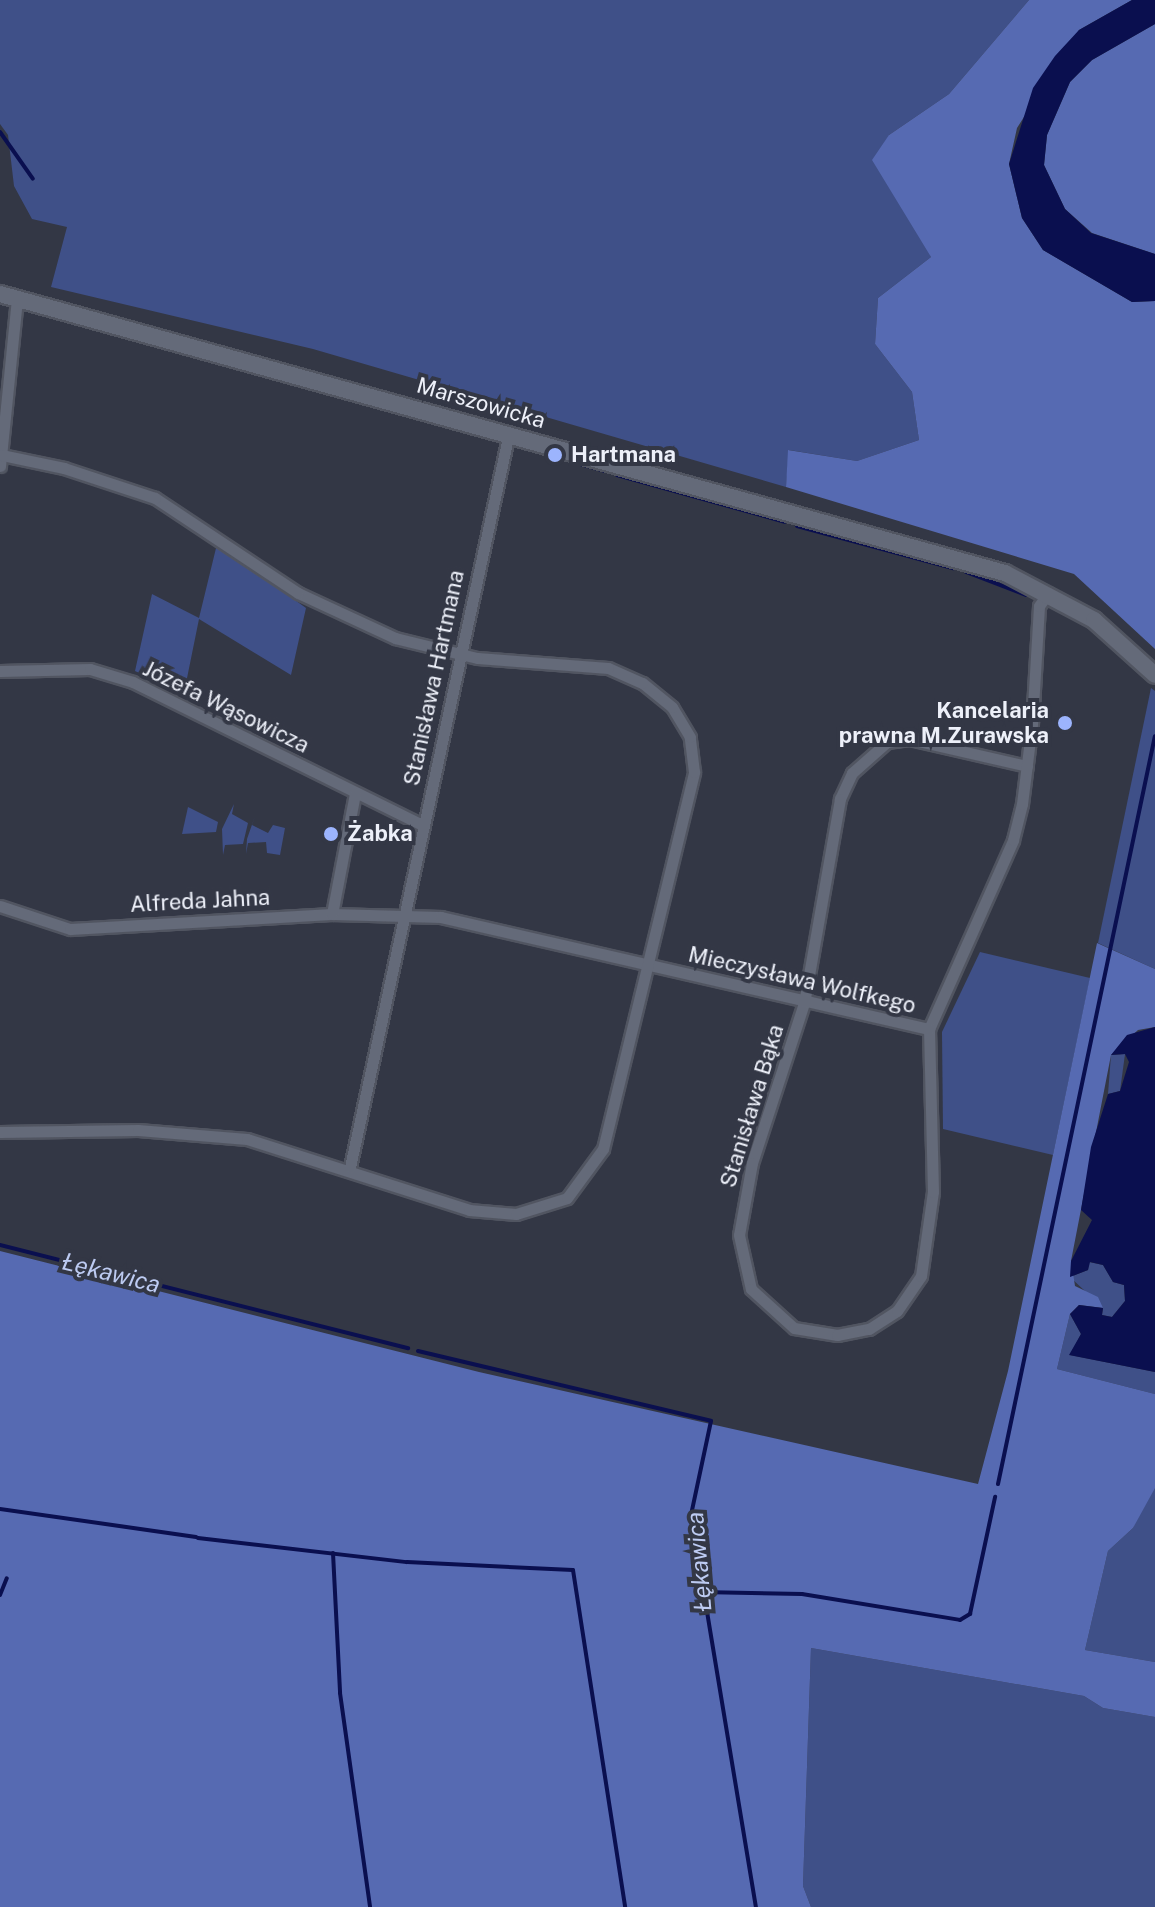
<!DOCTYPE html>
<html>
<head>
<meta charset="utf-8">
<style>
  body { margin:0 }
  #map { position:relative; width:1155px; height:1907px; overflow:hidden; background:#333745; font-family:"Public Sans",sans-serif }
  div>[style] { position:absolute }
  .green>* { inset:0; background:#3f5088 }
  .forest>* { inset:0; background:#566ab2 }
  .water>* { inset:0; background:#0a0f4f }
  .stream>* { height:4px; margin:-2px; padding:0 2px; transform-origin:2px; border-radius:2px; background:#0a0f4f }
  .roads { filter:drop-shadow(2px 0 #515561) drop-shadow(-2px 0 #515561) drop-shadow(0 2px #515561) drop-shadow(0 -2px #515561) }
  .street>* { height:11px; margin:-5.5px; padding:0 5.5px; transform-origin:5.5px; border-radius:5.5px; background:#646a79 }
  .secondary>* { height:16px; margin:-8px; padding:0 8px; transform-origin:8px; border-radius:8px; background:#646a79 }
  .dots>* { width:22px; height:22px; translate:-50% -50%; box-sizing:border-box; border:4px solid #333745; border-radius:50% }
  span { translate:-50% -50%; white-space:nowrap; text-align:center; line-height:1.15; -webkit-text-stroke:8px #333745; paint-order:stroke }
  .street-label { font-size:22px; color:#edf0f9 }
  .poi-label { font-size:22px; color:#edf0f9; font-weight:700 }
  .left { translate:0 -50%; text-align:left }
  .right { translate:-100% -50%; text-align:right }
  .water-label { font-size:24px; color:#bdcbf2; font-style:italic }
</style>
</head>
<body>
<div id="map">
  <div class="green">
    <div style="clip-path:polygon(0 0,1029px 0,949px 94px,889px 135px,931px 257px,878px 298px,875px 344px,912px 392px,919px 440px,857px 461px,789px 450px,786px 487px,313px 349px,51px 287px,67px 227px,32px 219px,14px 186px,8px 135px,0 124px)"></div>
    <div style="clip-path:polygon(217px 544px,306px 608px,291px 675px,199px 619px,184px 693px,135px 671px,152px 594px,199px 618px)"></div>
    <div style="clip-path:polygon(1151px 688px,1155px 691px,1155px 969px,1098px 943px)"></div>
    <div style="clip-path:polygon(234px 804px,232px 814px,248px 823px,243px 844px,225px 845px,223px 855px,222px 829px)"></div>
    <div style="clip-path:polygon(188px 807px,218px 822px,216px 832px,182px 834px)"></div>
    <div style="clip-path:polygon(255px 816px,252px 825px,268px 833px,273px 825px,285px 828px,280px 855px,267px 853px,266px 842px,248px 843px,246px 854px,247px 839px)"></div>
    <div style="clip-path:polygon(980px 952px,1090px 978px,1053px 1155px,943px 1129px,942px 1032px)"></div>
    <div style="clip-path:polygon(1125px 1054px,1120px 1091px,1108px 1094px,1111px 1055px)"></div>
    <div style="clip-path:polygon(1089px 1262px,1103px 1265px,1113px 1282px,1124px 1285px,1125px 1301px,1112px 1317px,1102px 1315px,1103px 1308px,1070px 1277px,1088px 1270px)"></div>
    <div style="clip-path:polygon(1070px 1314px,1081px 1334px,1070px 1355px,1155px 1372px,1155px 1394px,1057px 1369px)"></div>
    <div style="clip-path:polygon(1155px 1467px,1155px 1662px,1085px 1650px,1108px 1551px,1133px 1528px)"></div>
    <div style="clip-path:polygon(811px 1648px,1084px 1696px,1103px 1708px,1155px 1717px,1155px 1907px,811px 1907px,803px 1886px)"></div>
  </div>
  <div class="forest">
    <div style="clip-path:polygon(1029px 0,1132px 0,1079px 30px,1017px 128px,1009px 164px,1022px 218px,1043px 250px,1132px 302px,1155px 301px,1155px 649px,1074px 574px,786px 487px,788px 450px,857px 461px,919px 440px,912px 392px,875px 344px,878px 298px,931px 257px,872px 160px,889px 135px,949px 94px)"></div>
    <div style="clip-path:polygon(1155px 24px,1155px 254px,1092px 233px,1065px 209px,1044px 165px,1047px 135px,1070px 82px,1092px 60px)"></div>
    <div style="clip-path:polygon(1097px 943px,1155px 969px,1155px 1027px,1138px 1030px,1111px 1055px,1071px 1261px,1075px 1286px,1098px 1297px,1103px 1308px,1079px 1305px,1070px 1314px,1057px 1369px,1155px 1394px,1155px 1488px,1133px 1528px,1108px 1551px,1085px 1650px,1155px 1662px,1155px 1717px,1103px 1708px,1084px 1696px,811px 1648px,803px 1886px,811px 1907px,0 1907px,0 1251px,479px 1372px,978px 1484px,1008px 1371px)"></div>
  </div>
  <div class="water">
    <div style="clip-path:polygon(1132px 0,1155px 0,1155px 24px,1092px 60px,1070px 82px,1047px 135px,1044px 165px,1065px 209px,1091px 233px,1155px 254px,1155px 301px,1132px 302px,1043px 250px,1022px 218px,1009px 164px,1033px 88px,1055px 56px,1079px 30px)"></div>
    <div style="clip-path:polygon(1155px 1027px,1155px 1372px,1069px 1355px,1081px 1334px,1070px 1314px,1079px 1305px,1103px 1308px,1102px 1315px,1112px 1317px,1125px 1301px,1124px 1285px,1113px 1282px,1103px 1265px,1090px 1262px,1088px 1270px,1070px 1277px,1071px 1261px,1092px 1220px,1081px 1210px,1091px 1147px,1108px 1094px,1120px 1091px,1129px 1062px,1125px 1054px,1111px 1055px,1127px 1035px)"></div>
  </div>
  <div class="stream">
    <div style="left:0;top:132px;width:57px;rotate:54.9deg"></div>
    <div style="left:570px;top:461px;width:35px;rotate:16deg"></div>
    <div style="left:617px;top:475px;width:174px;rotate:15.6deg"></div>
    <div style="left:797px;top:526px;width:162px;rotate:15.1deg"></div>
    <div style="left:966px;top:572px;width:64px;rotate:21deg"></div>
    <div style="left:0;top:1245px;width:421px;rotate:14.2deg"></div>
    <div style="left:418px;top:1351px;width:301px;rotate:13.4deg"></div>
    <div style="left:711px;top:1421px;width:96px;rotate:102deg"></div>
    <div style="left:691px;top:1515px;width:397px;rotate:80.6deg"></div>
    <div style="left:998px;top:1484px;width:764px;rotate:-78.15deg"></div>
    <div style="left:0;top:1509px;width:198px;rotate:8.1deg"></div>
    <div style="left:198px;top:1538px;width:210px;rotate:6.6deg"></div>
    <div style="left:407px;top:1562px;width:166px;rotate:2.8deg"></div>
    <div style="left:573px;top:1570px;width:341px;rotate:81.2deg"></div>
    <div style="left:333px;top:1553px;width:140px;rotate:87.1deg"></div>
    <div style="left:340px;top:1693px;width:216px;rotate:82deg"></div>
    <div style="left:700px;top:1592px;width:102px;rotate:1.1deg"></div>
    <div style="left:802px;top:1594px;width:160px;rotate:9.3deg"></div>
    <div style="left:960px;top:1620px;width:12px;rotate:-31deg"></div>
    <div style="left:970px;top:1614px;width:120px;rotate:-77.9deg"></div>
    <div style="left:0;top:1595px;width:18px;rotate:-68deg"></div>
  </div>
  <div class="roads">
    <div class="street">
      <div style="left:0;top:466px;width:169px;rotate:-84.2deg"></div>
      <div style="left:0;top:671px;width:90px;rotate:-1.3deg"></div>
      <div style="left:90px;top:669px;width:45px;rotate:16.8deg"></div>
      <div style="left:133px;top:682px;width:322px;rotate:26.3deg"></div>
      <div style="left:1027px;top:766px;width:121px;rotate:-167.1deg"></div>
      <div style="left:909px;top:739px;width:22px;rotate:172deg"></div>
      <div style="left:887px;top:742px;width:47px;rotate:138.5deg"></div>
      <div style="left:852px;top:773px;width:29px;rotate:115deg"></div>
      <div style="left:840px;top:799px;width:207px;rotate:100deg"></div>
      <div style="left:804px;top:1003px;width:168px;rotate:108deg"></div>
      <div style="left:752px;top:1163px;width:73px;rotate:100.2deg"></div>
      <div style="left:739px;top:1235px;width:55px;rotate:77.5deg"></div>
      <div style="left:751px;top:1289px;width:58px;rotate:42.2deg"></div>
      <div style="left:794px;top:1328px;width:44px;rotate:9.2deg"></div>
      <div style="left:837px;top:1335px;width:33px;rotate:-11deg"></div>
      <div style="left:869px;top:1329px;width:33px;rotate:-33deg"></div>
      <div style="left:897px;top:1311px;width:42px;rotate:-55.6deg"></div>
      <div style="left:921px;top:1276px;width:85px;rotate:-81.9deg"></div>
      <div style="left:933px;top:1192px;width:163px;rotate:-91.4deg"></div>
      <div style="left:929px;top:1029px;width:207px;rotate:-66deg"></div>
      <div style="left:1013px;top:840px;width:37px;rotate:-76deg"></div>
      <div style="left:1022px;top:804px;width:81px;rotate:-82.9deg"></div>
      <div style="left:1032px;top:724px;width:118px;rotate:-86.6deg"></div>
      <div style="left:1039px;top:606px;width:16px;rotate:-55deg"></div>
      <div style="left:0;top:906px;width:74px;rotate:18.2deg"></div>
      <div style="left:70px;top:929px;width:262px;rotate:-3.3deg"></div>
      <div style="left:332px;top:914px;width:109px;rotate:1.6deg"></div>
      <div style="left:441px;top:917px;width:501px;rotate:12.93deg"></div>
      <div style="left:332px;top:914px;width:123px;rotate:-79.2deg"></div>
      <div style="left:0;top:1132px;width:138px;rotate:-0.8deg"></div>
      <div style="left:138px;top:1130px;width:109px;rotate:4.7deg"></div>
      <div style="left:247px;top:1139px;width:233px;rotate:17.7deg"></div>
      <div style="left:469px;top:1210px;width:47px;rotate:4.9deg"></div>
      <div style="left:516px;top:1214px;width:53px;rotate:-17.4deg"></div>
      <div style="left:567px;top:1198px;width:61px;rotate:-53.7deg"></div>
      <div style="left:603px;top:1149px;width:388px;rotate:-76.4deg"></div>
      <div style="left:694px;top:772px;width:35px;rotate:-97deg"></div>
      <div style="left:690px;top:737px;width:35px;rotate:-121deg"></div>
      <div style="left:672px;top:707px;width:38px;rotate:-141deg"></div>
      <div style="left:642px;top:683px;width:37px;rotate:-156deg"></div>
      <div style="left:608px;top:668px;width:131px;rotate:-175.6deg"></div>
      <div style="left:477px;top:658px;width:84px;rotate:-166.3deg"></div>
      <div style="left:395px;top:638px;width:107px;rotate:-155.1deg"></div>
      <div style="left:298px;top:593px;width:172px;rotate:-146.4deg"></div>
      <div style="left:155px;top:498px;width:96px;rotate:-161.8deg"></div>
      <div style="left:64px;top:468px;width:63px;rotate:-168.2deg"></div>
      <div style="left:350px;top:1167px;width:751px;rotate:-77.78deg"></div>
    </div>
    <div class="secondary">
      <div style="left:0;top:294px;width:1043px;rotate:15.52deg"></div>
      <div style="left:1005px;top:573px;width:101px;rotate:27.8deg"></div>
      <div style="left:1094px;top:620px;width:82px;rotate:42deg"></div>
    </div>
  </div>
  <div class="dots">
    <div style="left:555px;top:455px;background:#9cb4fd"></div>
    <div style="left:1065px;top:723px;background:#9cb4fd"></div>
    <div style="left:331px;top:834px;background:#9cb4fd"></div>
  </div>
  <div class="street-label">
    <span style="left:481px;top:403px;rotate:16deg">Marszowicka</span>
    <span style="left:434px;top:678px;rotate:-78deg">Stanisława Hartmana</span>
    <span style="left:226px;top:707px;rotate:26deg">Józefa Wąsowicza</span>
    <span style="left:200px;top:901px;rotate:-3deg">Alfreda Jahna</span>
    <span style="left:802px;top:980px;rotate:13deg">Mieczysława Wolfkego</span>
    <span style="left:752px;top:1106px;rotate:-73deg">Stanisława Bąka</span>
  </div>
  <div class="poi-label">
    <span class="left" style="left:571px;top:455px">Hartmana</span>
    <span class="right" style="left:1049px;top:723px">Kancelaria<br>prawna M.Zurawska</span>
    <span class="left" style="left:347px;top:834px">Żabka</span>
  </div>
  <div class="water-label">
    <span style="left:111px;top:1273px;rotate:14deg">Łękawica</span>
    <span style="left:699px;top:1562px;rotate:-95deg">Łękawica</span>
  </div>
</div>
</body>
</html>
